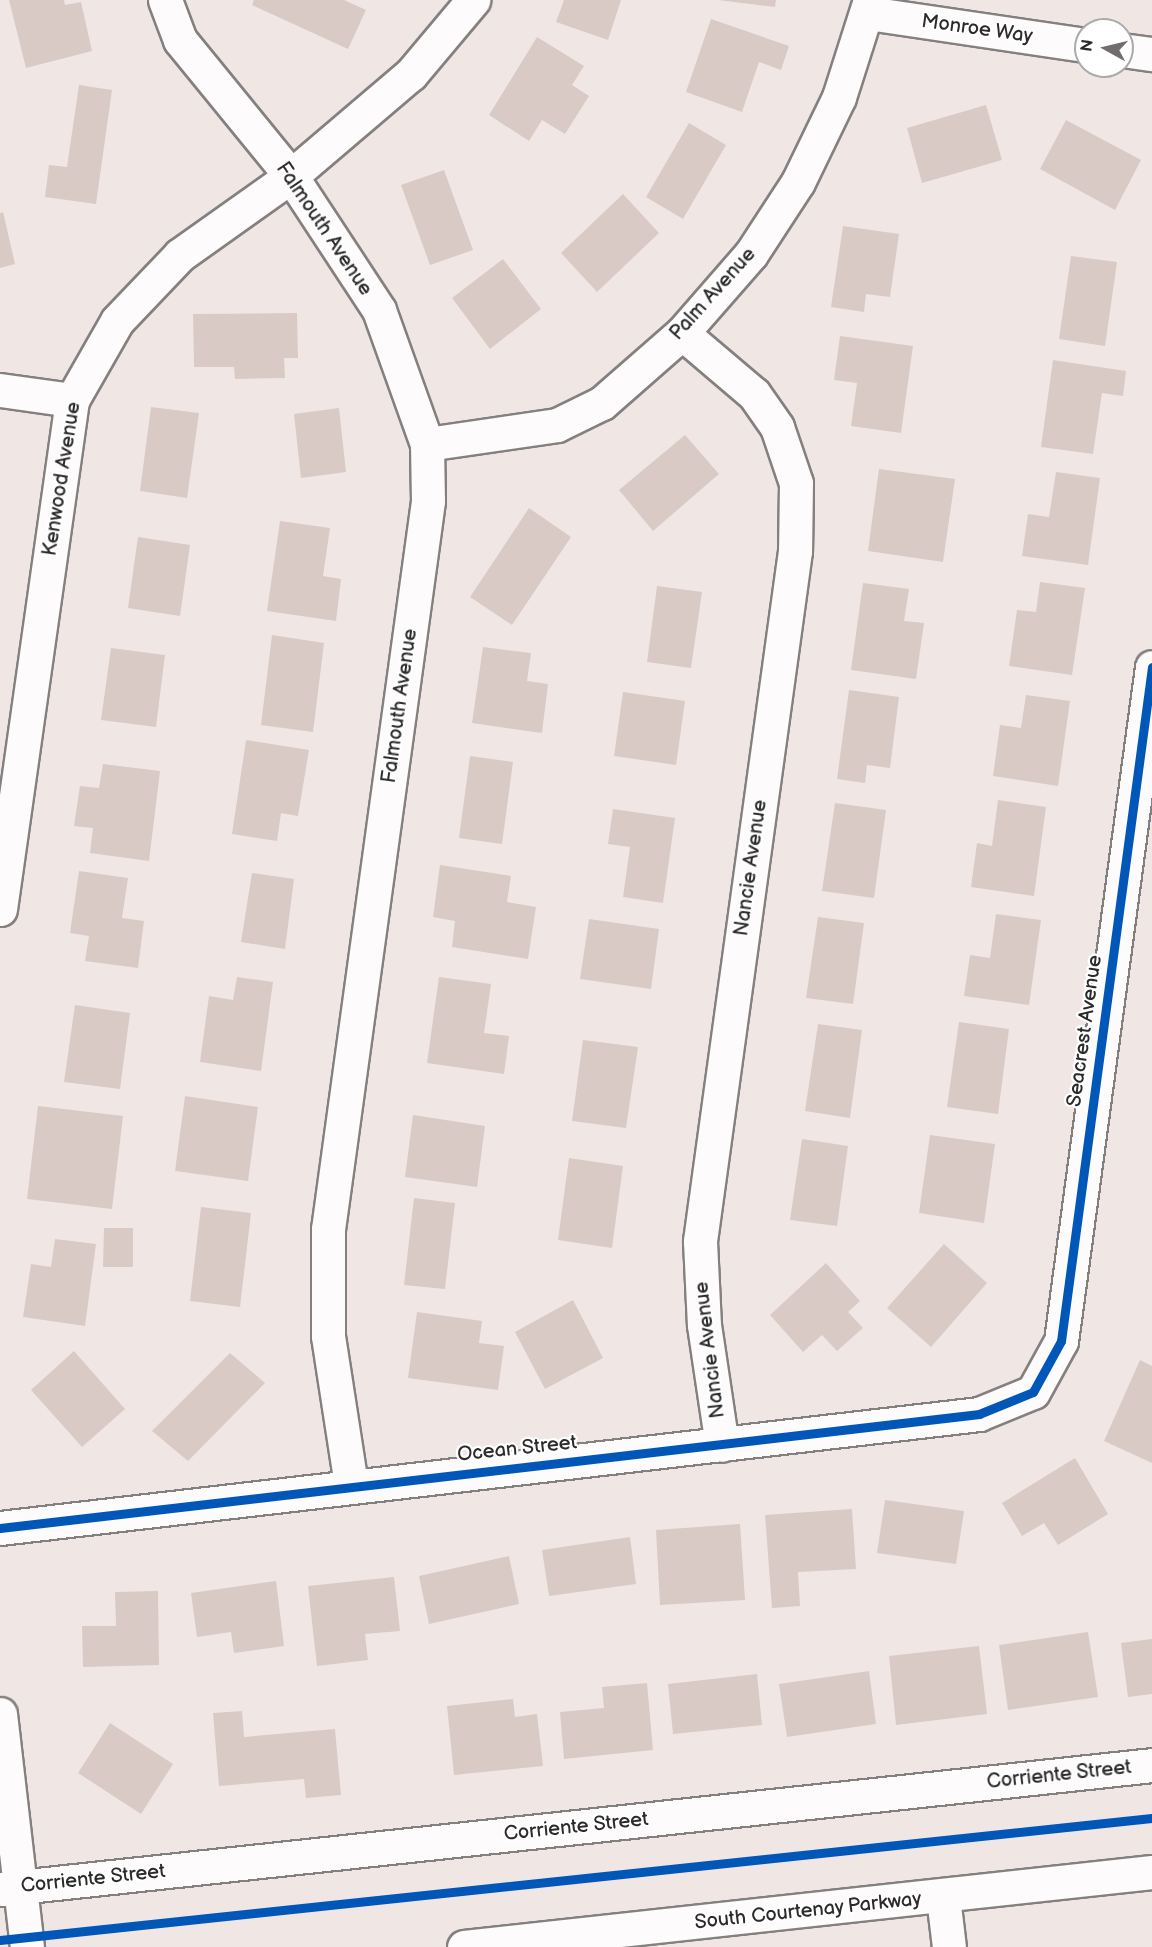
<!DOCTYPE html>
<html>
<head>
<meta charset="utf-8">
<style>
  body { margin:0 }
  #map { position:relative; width:1152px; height:1947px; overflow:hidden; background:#f0e7e5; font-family:"Balsamiq Sans",sans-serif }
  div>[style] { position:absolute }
  .building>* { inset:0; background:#d9cac6 }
  .roads { filter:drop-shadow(2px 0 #84807f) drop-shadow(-2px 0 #84807f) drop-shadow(0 2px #84807f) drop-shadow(0 -2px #84807f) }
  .street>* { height:33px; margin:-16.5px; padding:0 16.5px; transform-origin:16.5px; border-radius:16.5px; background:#fdfbfb }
  .secondary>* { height:33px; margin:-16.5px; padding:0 16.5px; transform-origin:16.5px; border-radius:16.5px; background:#fdfbfb }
  .cycleway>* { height:9px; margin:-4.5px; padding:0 4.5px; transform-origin:4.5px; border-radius:4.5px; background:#0057b8 }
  span { translate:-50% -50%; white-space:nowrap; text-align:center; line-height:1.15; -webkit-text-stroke:4.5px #fff; paint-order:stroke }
  .street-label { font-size:20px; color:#2b2b2b }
  .north { position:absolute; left:1074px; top:18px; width:60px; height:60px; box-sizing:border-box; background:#fff; border:2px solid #aaa; border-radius:50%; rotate:278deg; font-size:16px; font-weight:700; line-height:24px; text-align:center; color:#2b2b2b }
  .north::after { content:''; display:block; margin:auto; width:21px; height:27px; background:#706d6c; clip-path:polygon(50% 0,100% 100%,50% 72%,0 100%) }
</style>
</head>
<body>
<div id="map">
  <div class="building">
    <div style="clip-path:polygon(9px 0,64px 0,65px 5px,81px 2px,92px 51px,26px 68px)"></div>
    <div style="clip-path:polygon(254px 0,344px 0,366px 10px,348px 49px,252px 5px)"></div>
    <div style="clip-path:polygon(564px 0,621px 0,608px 40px,556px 22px)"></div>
    <div style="clip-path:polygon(718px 0,776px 0,775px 7px)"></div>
    <div style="clip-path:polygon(711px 19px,789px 46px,781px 70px,759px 62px,742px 112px,686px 92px)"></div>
    <div style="clip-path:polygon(537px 37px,584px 66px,572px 85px,589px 96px,565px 134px,542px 120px,529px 141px,489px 115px)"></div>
    <div style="clip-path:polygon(79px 85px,112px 90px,96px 204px,45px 197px,49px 165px,67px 167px)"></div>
    <div style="clip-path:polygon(986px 105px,1002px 160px,922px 183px,907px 128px)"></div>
    <div style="clip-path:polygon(1066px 120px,1141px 160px,1115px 210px,1040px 169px)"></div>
    <div style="clip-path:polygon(689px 123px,726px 145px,683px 219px,646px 197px)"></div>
    <div style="clip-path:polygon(444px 170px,473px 250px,430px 265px,401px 185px)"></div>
    <div style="clip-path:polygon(623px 194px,659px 233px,597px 292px,561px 253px)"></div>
    <div style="clip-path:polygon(3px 212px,15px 264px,0 268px,0 213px)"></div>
    <div style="clip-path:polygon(843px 226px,899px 234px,890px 297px,866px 294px,864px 312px,831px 307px)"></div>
    <div style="clip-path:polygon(1071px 256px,1117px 262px,1105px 346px,1059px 339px)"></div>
    <div style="clip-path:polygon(503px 259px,541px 309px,490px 349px,452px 298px)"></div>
    <div style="clip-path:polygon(297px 313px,298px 358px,284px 358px,285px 378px,235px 379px,234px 367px,194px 367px,193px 314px)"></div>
    <div style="clip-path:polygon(840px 336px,913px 346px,901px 433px,851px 426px,857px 383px,834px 380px)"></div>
    <div style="clip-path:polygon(1053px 360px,1126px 371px,1123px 396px,1102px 393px,1093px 454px,1041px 447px)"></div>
    <div style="clip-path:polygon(151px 407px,199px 413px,187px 498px,140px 491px)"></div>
    <div style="clip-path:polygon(339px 408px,346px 472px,301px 478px,294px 414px)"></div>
    <div style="clip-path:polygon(685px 435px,719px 474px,653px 531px,619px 490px)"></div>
    <div style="clip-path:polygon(879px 469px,955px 479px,943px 562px,868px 551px)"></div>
    <div style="clip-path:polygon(1056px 472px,1100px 478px,1088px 565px,1022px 556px,1028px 514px,1049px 517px)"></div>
    <div style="clip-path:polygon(529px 508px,571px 537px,512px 625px,470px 597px)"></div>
    <div style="clip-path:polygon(280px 521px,330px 528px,323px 576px,341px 579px,336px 621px,267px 611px)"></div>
    <div style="clip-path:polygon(138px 537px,190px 545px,180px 616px,128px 608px)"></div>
    <div style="clip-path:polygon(1040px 582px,1085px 588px,1072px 675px,1009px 666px,1017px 610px,1036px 612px)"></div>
    <div style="clip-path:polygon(863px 583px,909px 589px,904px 621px,924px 623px,916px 679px,851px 670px)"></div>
    <div style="clip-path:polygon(657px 586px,702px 592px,691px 668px,647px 662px)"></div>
    <div style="clip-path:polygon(272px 635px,324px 643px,313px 732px,261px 725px)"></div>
    <div style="clip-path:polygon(483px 647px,531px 653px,527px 681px,548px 684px,542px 733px,472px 723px)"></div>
    <div style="clip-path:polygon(111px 648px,165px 655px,156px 727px,101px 720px)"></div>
    <div style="clip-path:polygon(849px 690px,899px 697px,890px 768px,867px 765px,865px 783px,837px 779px)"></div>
    <div style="clip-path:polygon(623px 692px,685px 701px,676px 765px,614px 756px)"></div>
    <div style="clip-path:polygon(1026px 695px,1070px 701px,1058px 786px,993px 776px,1000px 725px,1021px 728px)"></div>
    <div style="clip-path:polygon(246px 740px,309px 750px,298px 816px,281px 813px,277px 841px,232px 834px)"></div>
    <div style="clip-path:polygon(470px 756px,513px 762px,502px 844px,459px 838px)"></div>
    <div style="clip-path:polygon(103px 764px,160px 771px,149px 861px,90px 853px,93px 828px,74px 826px,80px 786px,99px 788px)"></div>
    <div style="clip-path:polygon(998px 800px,1046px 807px,1034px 896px,971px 887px,977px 843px,992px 846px)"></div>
    <div style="clip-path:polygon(835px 803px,886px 810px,874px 898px,822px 891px)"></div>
    <div style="clip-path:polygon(613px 809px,675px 818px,663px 903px,623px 897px,630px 847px,608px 844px)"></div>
    <div style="clip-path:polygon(440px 865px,511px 876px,507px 902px,536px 907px,528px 959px,452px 947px,455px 921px,433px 917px)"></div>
    <div style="clip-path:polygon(79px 871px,128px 878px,122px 918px,144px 921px,138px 968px,85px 961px,89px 936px,70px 933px)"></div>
    <div style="clip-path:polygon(252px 873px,294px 879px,285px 949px,241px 942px)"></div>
    <div style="clip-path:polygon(996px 914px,1041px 920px,1029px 1005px,964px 996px,970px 955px,990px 958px)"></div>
    <div style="clip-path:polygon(818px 917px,864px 923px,853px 1004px,806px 998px)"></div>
    <div style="clip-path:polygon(589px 919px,659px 929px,651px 989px,580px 979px)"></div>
    <div style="clip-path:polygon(237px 977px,273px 982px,261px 1071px,200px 1062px,209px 996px,233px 1000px)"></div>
    <div style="clip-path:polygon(439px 977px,491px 984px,484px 1033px,509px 1036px,504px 1074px,427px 1063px)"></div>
    <div style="clip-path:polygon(75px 1005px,130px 1013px,120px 1089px,64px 1082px)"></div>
    <div style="clip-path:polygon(959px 1022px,1009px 1029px,998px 1114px,947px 1107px)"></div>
    <div style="clip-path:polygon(818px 1024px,862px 1030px,850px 1118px,805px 1111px)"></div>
    <div style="clip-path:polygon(583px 1040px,638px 1047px,626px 1128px,572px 1121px)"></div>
    <div style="clip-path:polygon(185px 1096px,258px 1107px,248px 1181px,175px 1171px)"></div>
    <div style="clip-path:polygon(38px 1106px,123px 1116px,112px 1209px,27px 1199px)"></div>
    <div style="clip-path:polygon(413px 1115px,485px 1126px,477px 1187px,405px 1177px)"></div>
    <div style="clip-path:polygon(930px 1135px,995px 1144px,984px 1223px,919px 1213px)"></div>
    <div style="clip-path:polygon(802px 1139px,848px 1146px,837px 1226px,790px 1220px)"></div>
    <div style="clip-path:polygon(569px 1158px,623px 1166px,612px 1248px,558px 1240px)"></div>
    <div style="clip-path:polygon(414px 1198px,455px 1203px,445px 1289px,404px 1285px)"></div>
    <div style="clip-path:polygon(201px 1207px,251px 1213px,240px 1307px,190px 1301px)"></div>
    <div style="clip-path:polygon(104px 1228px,133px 1228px,133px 1267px,103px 1267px)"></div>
    <div style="clip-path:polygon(55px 1239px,96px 1244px,85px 1326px,23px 1317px,31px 1264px,51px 1267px)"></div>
    <div style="clip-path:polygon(944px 1244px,987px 1283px,931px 1347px,887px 1308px)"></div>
    <div style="clip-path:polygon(826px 1263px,860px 1301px,848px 1312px,863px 1328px,837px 1351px,822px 1335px,803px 1352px,770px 1315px)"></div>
    <div style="clip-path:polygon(573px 1300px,603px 1358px,545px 1389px,515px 1332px)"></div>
    <div style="clip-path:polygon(417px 1312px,482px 1321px,479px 1343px,504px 1346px,498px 1390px,408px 1378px)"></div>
    <div style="clip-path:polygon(74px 1351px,125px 1409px,82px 1447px,31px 1390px)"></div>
    <div style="clip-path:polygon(230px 1353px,265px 1383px,188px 1461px,152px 1431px)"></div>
    <div style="clip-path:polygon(1140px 1360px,1152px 1366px,1152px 1463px,1104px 1441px)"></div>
    <div style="clip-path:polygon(1075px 1458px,1108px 1514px,1058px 1545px,1044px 1523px,1022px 1536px,1002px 1503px)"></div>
    <div style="clip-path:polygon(885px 1500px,964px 1511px,956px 1564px,877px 1553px)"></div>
    <div style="clip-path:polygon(852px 1509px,856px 1569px,798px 1572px,800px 1606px,772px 1608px,765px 1515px)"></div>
    <div style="clip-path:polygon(740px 1524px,745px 1600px,660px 1605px,656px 1530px)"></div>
    <div style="clip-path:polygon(630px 1537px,636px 1584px,549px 1596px,542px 1550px)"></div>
    <div style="clip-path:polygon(509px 1556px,519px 1604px,429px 1624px,419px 1576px)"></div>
    <div style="clip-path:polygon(394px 1577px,400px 1631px,365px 1634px,368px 1660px,317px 1666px,308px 1586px)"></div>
    <div style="clip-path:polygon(276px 1581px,284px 1646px,234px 1653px,231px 1632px,197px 1637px,191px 1593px)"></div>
    <div style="clip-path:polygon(158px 1591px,159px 1665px,83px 1667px,82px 1626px,116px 1626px,115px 1592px)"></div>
    <div style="clip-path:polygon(1088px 1632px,1098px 1697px,1008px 1710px,999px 1645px)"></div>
    <div style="clip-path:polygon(1152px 1639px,1152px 1694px,1128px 1697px,1121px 1643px)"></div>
    <div style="clip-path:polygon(979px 1646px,987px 1714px,896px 1725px,889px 1656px)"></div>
    <div style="clip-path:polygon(869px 1671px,876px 1724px,787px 1737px,779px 1684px)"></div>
    <div style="clip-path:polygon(757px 1674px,762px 1725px,673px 1734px,668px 1684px)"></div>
    <div style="clip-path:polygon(647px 1683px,653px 1750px,564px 1759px,560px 1712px,604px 1708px,602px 1687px)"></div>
    <div style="clip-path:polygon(513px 1699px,515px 1717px,537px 1714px,543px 1766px,454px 1775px,447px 1706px)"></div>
    <div style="clip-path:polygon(242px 1711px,244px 1737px,335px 1729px,341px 1795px,306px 1798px,304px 1779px,219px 1786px,213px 1713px)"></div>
    <div style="clip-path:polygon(110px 1723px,173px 1764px,141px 1814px,78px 1773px)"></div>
  </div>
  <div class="roads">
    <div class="street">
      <div style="left:165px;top:0;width:43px;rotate:69.4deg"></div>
      <div style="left:180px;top:40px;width:176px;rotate:50.8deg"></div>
      <div style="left:291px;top:176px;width:160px;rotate:56.7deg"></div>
      <div style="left:379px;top:310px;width:142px;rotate:70.3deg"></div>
      <div style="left:427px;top:444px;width:57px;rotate:89deg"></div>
      <div style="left:428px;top:501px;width:735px;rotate:97.82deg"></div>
      <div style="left:328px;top:1229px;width:107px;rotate:90deg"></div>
      <div style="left:328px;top:1336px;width:150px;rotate:81.2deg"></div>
      <div style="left:868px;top:13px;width:220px;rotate:8.4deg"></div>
      <div style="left:1122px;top:50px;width:30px;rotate:8deg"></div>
      <div style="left:682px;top:333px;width:94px;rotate:40.3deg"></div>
      <div style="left:754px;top:394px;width:40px;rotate:55.1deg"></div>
      <div style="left:777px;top:427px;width:59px;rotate:71.3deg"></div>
      <div style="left:796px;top:483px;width:68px;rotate:90.8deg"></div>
      <div style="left:795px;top:551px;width:697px;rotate:97.84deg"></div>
      <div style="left:700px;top:1241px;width:84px;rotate:87.3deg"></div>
      <div style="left:704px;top:1325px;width:121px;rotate:81.5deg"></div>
      <div style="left:0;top:390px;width:73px;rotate:7.9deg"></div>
      <div style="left:427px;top:444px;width:131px;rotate:-8.3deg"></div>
      <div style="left:557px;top:425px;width:50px;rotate:-26.1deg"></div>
      <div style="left:602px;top:403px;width:106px;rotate:-41.2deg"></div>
      <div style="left:682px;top:333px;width:105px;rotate:-48.9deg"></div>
      <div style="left:751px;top:254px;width:86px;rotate:-56.9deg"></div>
      <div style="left:798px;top:182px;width:94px;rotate:-64.2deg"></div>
      <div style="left:839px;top:97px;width:102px;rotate:-72.3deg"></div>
      <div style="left:0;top:909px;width:514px;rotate:-81.95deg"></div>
      <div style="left:72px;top:400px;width:91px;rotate:-60.3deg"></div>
      <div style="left:117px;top:321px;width:91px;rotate:-46.3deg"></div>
      <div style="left:180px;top:255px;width:136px;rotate:-35.4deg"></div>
      <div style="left:291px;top:176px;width:157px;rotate:-40.4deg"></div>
      <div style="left:411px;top:74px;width:97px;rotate:-50deg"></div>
      <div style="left:0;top:1528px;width:986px;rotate:-6.64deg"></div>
      <div style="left:979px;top:1414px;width:58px;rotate:-22.2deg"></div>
      <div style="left:1033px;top:1392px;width:58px;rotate:-61.2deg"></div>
      <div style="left:1061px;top:1341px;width:680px;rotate:-82.31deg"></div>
      <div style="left:0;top:1714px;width:235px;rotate:83.4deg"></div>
      <div style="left:0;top:1889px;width:1159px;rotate:-6.14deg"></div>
      <div style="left:943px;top:1897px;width:50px;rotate:83.2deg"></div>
    </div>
    <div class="secondary">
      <div style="left:464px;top:1947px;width:692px;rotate:-6.22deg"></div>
    </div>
  </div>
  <div class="cycleway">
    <div style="left:0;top:1528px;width:986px;rotate:-6.64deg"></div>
    <div style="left:979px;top:1414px;width:58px;rotate:-22.2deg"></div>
    <div style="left:1033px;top:1392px;width:58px;rotate:-61.2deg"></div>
    <div style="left:1061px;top:1341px;width:680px;rotate:-82.31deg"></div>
    <div style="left:0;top:1940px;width:1158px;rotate:-6.05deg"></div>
  </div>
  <div class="street-label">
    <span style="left:977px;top:29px;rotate:8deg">Monroe Way</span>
    <span style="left:324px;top:229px;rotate:56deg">Falmouth Avenue</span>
    <span style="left:713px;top:294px;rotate:-48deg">Palm Avenue</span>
    <span style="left:62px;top:479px;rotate:-81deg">Kenwood Avenue</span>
    <span style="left:400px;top:706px;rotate:-82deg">Falmouth Avenue</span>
    <span style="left:751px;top:868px;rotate:-82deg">Nancie Avenue</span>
    <span style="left:1085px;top:1031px;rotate:-82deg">Seacrest Avenue</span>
    <span style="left:710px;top:1350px;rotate:-97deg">Nancie Avenue</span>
    <span style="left:517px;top:1449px;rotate:-6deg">Ocean Street</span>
    <span style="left:1059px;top:1775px;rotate:-6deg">Corriente Street</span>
    <span style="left:576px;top:1827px;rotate:-6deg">Corriente Street</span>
    <span style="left:93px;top:1879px;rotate:-6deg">Corriente Street</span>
    <span style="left:808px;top:1911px;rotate:-6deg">South Courtenay Parkway</span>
  </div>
  <div class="north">N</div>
</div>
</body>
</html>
